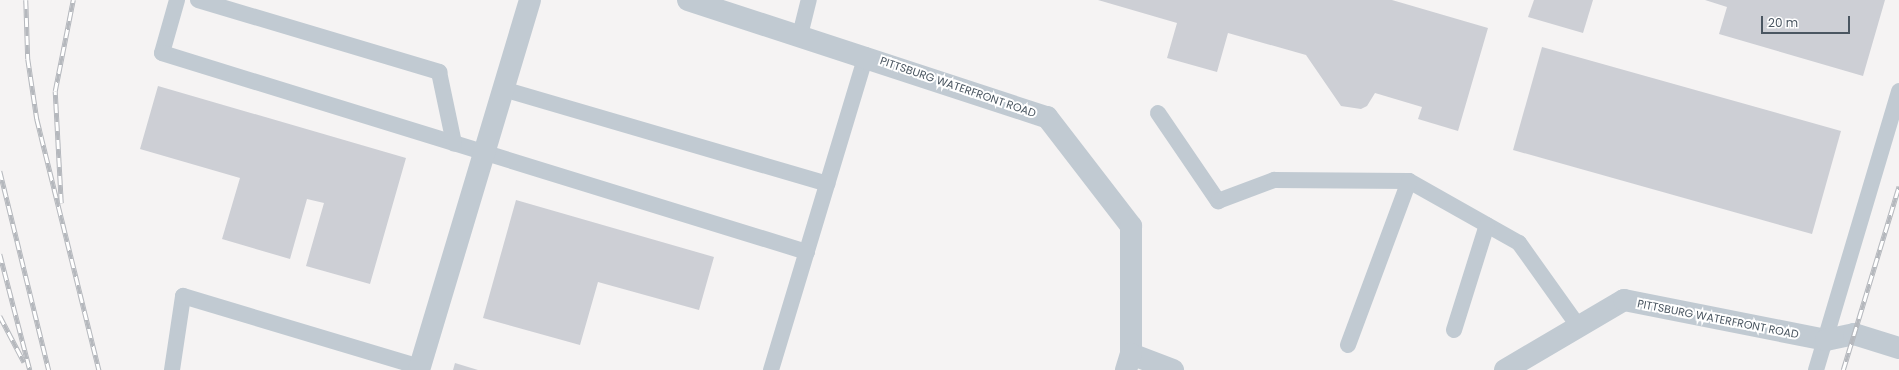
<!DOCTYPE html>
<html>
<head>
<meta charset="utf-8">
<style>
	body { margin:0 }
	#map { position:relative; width:1899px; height:370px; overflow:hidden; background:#f5f3f3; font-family:Poppins,sans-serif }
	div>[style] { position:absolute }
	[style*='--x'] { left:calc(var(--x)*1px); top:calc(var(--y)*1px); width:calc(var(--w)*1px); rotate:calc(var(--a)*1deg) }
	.building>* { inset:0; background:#cdcfd5 }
	.service>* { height:16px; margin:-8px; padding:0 8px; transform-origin:8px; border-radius:8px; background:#c1cad2 }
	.minor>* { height:22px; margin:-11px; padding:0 11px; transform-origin:11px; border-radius:11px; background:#c1cad2 }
	.tertiary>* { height:22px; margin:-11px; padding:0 11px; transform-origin:11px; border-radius:11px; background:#c1cad2 }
	.rail>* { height:4.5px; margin-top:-2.25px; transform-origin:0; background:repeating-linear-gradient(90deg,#fff 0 9px,#b5b8bd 0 18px); box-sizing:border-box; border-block:1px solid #b5b8bd }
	span { translate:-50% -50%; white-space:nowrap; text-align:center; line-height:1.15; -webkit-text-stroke:4px #fff; paint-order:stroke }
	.street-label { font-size:11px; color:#4a5661 }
	.scale { position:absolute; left:1761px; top:16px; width:89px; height:18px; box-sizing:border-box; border:2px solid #4a5661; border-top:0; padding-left:5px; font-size:12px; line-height:14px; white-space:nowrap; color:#4a5661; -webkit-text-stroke:3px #fff; paint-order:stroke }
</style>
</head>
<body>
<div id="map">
	<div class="building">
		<i style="clip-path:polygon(1098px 0,1392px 0,1488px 28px,1458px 131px,1418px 119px,1422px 107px,1375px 93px,1367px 106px,1361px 109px,1341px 106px,1306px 55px,1228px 33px,1217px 72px,1167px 58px,1177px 23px)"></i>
		<i style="clip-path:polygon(1534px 0,1593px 0,1583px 33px,1528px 17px)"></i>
		<i style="clip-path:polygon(1705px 0,1885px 0,1863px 76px,1719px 34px,1727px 7px)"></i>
		<i style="clip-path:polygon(1542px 47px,1841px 131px,1812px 234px,1513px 150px)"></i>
		<i style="clip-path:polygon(158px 86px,406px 158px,370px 284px,306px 266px,324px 203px,307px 199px,290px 259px,222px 239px,240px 178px,140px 149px)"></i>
		<i style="clip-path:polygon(516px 200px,714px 257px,699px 310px,598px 282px,580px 345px,483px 318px)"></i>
		<i style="clip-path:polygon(455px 363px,478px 370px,453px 370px)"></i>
	</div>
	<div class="service">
		<i style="--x:177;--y:0;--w:55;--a:105.8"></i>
		<i style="--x:162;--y:53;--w:675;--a:17.15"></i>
		<i style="--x:198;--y:0;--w:252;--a:16.6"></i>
		<i style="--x:439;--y:72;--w:73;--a:78.1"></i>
		<i style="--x:800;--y:35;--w:36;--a:-76"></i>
		<i style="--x:503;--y:89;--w:338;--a:16.3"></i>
		<i style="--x:1158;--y:113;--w:107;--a:55.7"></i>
		<i style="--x:1218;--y:201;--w:60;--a:-20.6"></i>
		<i style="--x:1274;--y:180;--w:135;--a:0.4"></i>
		<i style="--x:1409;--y:181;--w:126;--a:29.4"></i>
		<i style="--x:1519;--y:243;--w:103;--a:54.5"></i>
		<i style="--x:1454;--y:330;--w:110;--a:-72.6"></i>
		<i style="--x:1348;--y:345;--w:175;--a:-69.6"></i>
		<i style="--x:172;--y:370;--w:75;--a:-81.5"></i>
		<i style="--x:183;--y:296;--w:247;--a:16.7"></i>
		<i style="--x:771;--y:370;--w:329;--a:-73.2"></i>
		<i style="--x:1816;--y:370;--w:291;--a:-73.4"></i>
	</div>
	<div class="minor">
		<i style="--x:688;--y:0;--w:378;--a:18.1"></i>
		<i style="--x:1047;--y:117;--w:138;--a:52.4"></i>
		<i style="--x:1131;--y:226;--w:128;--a:90"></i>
		<i style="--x:1131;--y:354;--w:45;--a:20.9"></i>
		<i style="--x:419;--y:370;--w:386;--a:-73.3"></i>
		<i style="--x:1505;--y:370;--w:138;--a:-30.5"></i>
		<i style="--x:1624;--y:300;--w:206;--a:11.2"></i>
		<i style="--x:1826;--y:340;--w:29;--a:-12"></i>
		<i style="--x:1854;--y:334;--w:47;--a:17.3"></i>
	</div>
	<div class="tertiary">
		<i style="--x:1126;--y:370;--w:17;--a:-73"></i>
	</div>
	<div class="rail">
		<i style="--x:26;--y:0;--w:59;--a:88.1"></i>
		<i style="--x:28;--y:59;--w:61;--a:81.5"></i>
		<i style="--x:37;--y:119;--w:259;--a:76.1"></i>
		<i style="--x:0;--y:171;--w:205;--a:76.2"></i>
		<i style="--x:61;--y:203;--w:112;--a:-93.1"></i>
		<i style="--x:55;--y:91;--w:93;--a:-78.8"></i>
		<i style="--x:0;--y:254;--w:120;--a:75.5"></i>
		<i style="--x:0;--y:316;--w:52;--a:62.4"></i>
		<i style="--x:1843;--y:370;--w:192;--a:-73.1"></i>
	</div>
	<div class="street-label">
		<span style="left:958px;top:87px;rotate:19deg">PITTSBURG WATERFRONT ROAD</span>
		<span style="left:1718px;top:319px;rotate:11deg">PITTSBURG WATERFRONT ROAD</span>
	</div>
	<div class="scale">20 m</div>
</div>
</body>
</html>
